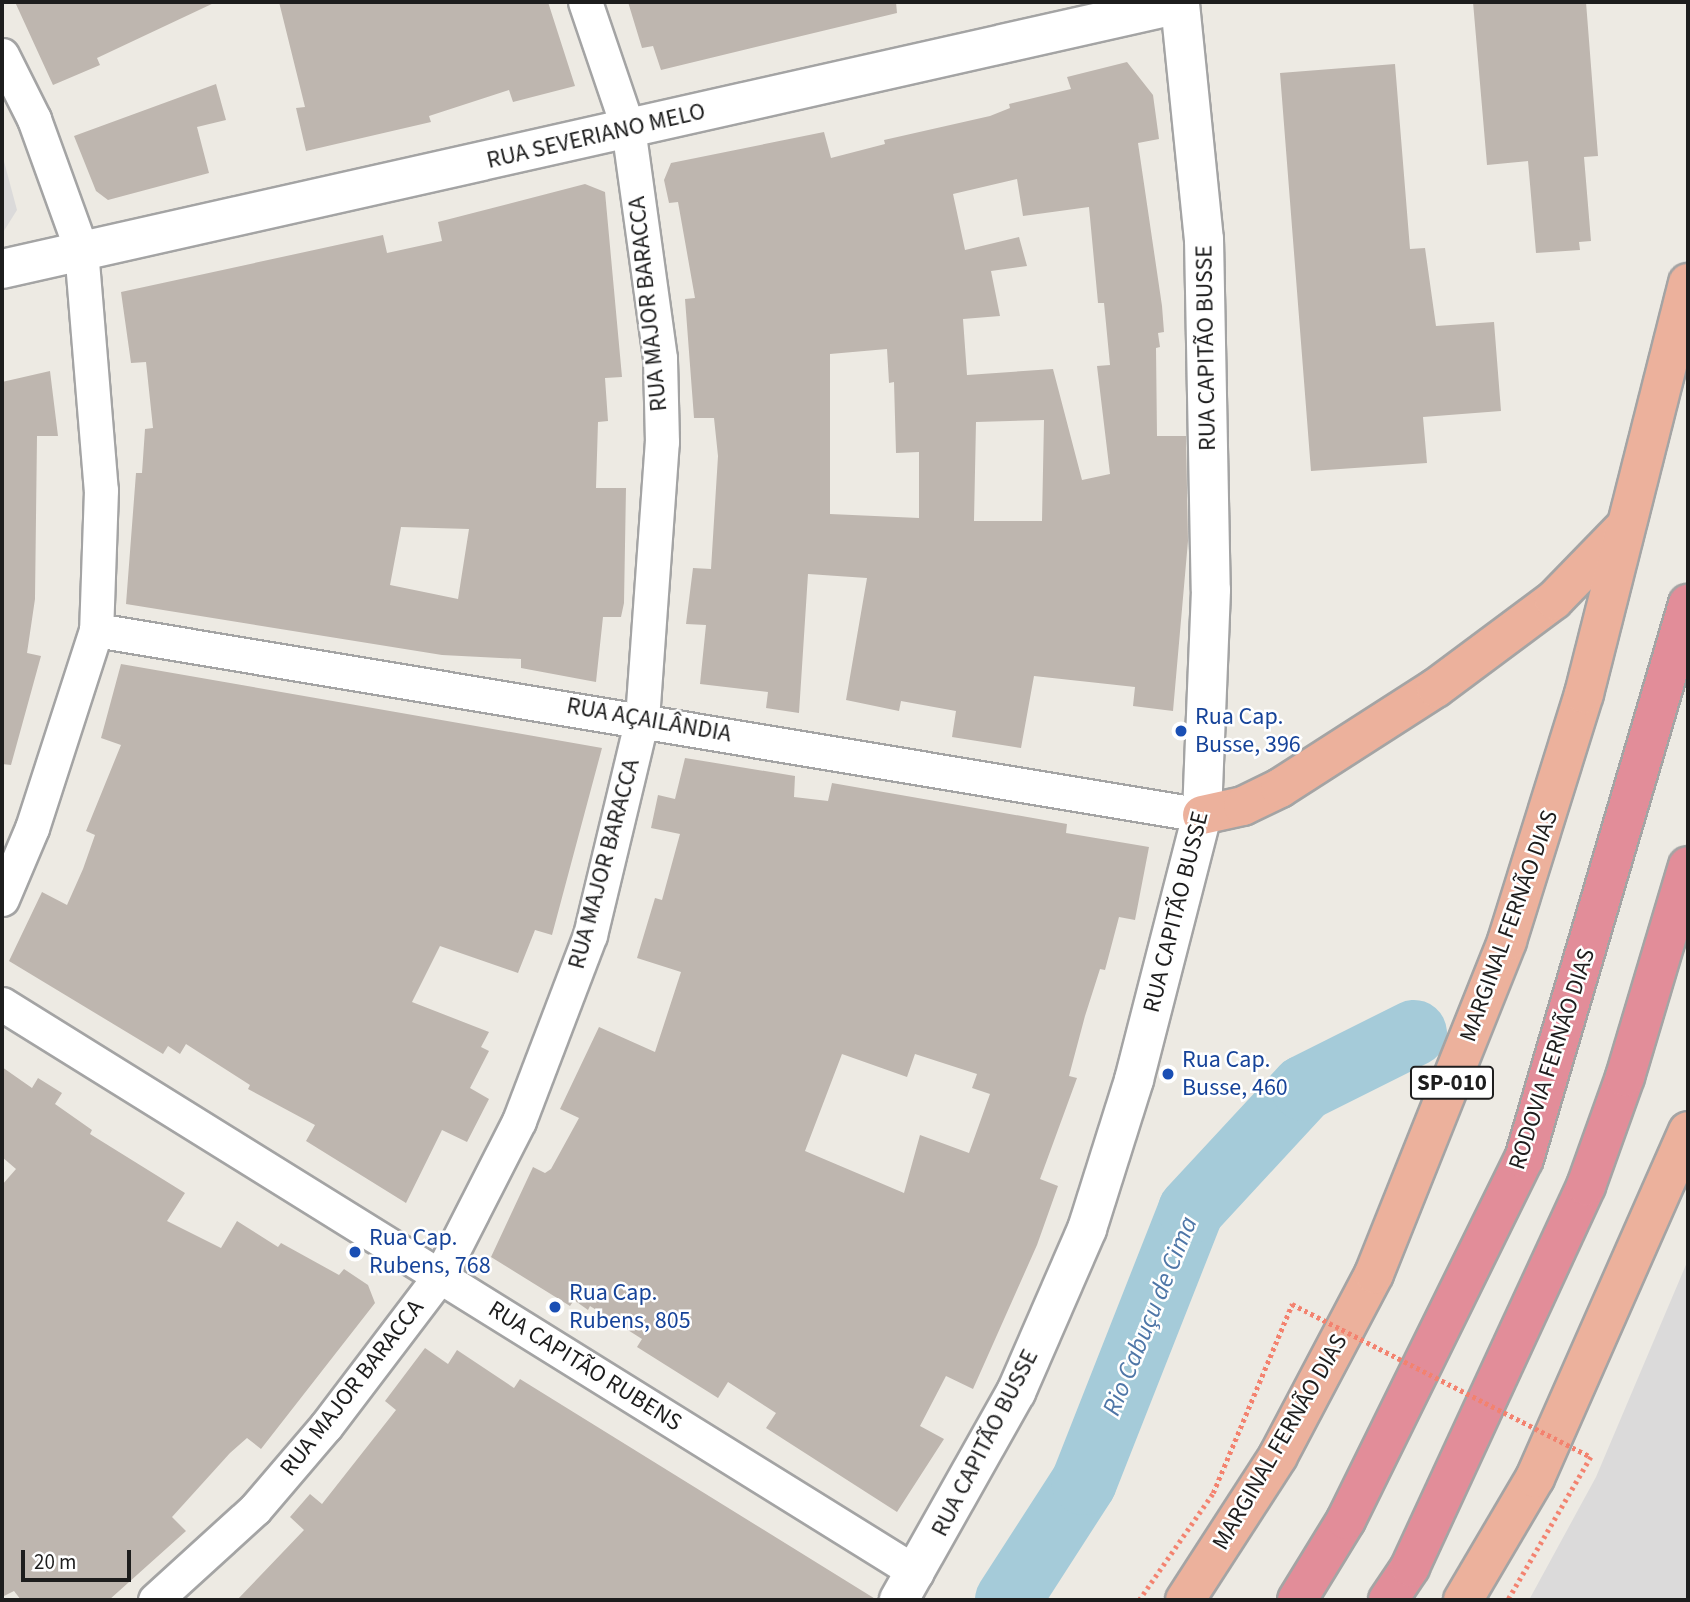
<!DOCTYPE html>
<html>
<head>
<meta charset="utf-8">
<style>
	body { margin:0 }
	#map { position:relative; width:1690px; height:1602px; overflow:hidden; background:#edeae3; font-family:"Source Sans 3",sans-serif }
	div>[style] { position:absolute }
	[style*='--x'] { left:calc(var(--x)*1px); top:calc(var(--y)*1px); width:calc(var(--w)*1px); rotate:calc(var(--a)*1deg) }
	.residential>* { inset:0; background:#dbdada }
	.river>* { height:66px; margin:-33px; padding:0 33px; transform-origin:33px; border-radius:33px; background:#a5cbd9 }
	.building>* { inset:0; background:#beb6af }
	.roads { filter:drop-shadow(2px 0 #a4a4a4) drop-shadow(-2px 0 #a4a4a4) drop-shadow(0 2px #a4a4a4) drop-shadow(0 -2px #a4a4a4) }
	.minor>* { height:33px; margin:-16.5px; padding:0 16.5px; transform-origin:16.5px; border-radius:16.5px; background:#fff }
	.tertiary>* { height:38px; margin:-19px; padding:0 19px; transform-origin:19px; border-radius:19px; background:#fff }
	.trunk>* { height:38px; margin:-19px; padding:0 19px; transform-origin:19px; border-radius:19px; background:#ecb19c }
	.motorway>* { height:38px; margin:-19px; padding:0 19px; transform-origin:19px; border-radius:19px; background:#e28d99 }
	.path-bridge>* { height:4.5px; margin-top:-2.25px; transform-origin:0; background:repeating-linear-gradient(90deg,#f3826f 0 3.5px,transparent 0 7px) }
	.dots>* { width:19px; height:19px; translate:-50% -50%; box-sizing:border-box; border:4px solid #fff; border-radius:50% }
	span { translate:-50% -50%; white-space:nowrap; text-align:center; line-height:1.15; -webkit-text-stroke:5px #fff; paint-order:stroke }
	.shield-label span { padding:2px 5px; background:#fff; border:2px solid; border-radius:5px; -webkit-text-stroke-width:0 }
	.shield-label { font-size:23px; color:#1d1d1d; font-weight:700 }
	.street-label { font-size:24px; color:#1d1d1d }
	.transit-label { font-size:24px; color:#164399 }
	.left { translate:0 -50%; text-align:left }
	.water-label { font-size:26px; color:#4e76a7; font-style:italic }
	.frame { position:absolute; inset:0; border:4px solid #1d1d1d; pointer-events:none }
	.scale { position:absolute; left:21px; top:1550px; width:110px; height:32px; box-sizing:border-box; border:4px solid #1d1d1d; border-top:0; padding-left:9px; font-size:21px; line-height:24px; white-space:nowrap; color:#1d1d1d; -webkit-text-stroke:5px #fff; paint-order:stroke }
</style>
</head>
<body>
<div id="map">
	<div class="residential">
		<i style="clip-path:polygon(2px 154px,17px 210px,2px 234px)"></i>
		<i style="clip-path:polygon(1688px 1260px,1688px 1600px,1529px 1600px,1596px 1477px)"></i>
	</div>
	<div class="river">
		<i style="--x:1008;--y:1600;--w:140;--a:-57.2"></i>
		<i style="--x:1084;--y:1482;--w:292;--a:-68.5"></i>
		<i style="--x:1191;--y:1210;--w:166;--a:-47.2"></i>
		<i style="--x:1304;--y:1088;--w:123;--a:-26.6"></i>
	</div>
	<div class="building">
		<i style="clip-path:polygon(15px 2px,216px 2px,97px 58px,100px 65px,53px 85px)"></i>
		<i style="clip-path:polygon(279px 2px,548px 2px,575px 86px,513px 102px,509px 90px,429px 116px,431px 122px,306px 151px,296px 108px,305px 107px)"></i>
		<i style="clip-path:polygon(628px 2px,896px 2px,897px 13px,661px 70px,653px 46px,642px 48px)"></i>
		<i style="clip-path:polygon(1473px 2px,1586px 2px,1598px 156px,1584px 157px,1591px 241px,1579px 242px,1580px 250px,1536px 253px,1528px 161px,1487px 165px)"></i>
		<i style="clip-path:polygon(evenodd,1127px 62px,1153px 95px,1159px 139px,1138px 143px,1162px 306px,1164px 332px,1158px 333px,1160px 347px,1156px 348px,1157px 436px,1186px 436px,1188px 541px,1173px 711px,1133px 706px,1135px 687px,1034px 676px,1021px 748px,952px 737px,956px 711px,901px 701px,899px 711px,846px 700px,867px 578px,808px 574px,799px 713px,766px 708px,768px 692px,700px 684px,706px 625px,686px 624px,693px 568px,711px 569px,718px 456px,714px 418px,694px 418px,685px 299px,695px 298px,678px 202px,669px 203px,664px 180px,671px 163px,824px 132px,831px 158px,885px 144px,884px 140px,990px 116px,1010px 108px,1009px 104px,1071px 89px,1067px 77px,1127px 62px,1017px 179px,1023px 216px,1089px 207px,1098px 303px,1104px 303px,1110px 365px,1097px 366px,1110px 474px,1082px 480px,1053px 369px,967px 375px,963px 319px,1000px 316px,991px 271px,1027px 266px,1019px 237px,965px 250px,953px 194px,1017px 179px,1127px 62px,887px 349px,889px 383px,894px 382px,896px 453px,919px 452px,919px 518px,830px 514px,830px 354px,887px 349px,1127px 62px,1044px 420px,1042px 521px,974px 521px,976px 422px,1044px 420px)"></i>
		<i style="clip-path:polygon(1395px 64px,1410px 249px,1425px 248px,1436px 326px,1494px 322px,1501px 411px,1423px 417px,1427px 463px,1311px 471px,1280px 73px)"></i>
		<i style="clip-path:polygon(216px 84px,226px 120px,197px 127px,209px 173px,108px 200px,96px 191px,74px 136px)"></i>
		<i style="clip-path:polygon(evenodd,585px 184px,605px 192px,622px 377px,605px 378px,608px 421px,598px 422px,596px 488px,626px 488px,624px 603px,621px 617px,603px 617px,596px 682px,521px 668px,521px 659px,442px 655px,126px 604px,136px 473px,142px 473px,145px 429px,153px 428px,146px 362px,131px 363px,121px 292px,383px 235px,387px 253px,442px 241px,438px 222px,585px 184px,401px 527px,469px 529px,458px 599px,390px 585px,401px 527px)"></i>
		<i style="clip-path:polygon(50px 371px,58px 436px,37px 436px,35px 599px,27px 653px,41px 656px,11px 765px,2px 764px,2px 382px)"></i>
		<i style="clip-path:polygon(121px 664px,602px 748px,552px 935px,535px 930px,518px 973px,440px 946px,412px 1002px,489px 1032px,481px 1047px,489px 1051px,470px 1088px,489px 1099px,467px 1142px,442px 1130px,406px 1203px,306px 1141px,315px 1125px,248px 1089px,250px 1085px,186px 1044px,180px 1054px,168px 1046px,163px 1054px,9px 961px,42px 892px,67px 905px,83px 869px,95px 835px,86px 831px,121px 745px,101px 738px)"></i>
		<i style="clip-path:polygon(evenodd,685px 758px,795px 776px,794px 797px,828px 801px,832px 783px,1067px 824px,1066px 833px,1149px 847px,1135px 920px,1119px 917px,1105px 970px,1100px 969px,1085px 1016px,1069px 1076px,1077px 1078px,1040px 1179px,1058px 1186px,1037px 1245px,973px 1389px,946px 1376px,920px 1426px,944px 1439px,897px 1512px,766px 1428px,776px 1413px,728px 1382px,718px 1398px,637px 1347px,642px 1339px,590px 1306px,588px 1310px,574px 1300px,570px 1306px,491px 1257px,533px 1167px,545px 1173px,551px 1169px,579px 1118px,560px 1109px,599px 1027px,655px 1052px,681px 972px,637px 958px,655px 898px,662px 900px,680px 834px,651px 828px,658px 795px,675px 799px,685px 758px,842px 1054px,907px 1077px,915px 1054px,977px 1074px,972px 1088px,990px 1094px,969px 1153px,920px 1135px,904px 1193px,805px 1151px,842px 1054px)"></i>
		<i style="clip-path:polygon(2px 1067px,32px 1088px,38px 1078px,62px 1093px,55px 1104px,92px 1130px,90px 1134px,185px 1193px,167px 1221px,221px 1248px,237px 1221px,278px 1247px,281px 1243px,339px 1275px,344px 1269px,368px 1285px,375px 1303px,261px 1449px,247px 1438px,230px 1453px,172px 1517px,186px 1531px,109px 1600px,21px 1600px,14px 1591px,2px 1597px,2px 1185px,16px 1169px,2px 1157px)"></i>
		<i style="clip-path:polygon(425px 1348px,448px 1364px,457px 1350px,514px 1388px,520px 1379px,877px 1600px,237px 1600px,304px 1530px,290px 1517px,310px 1494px,322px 1504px,396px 1410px,385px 1401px)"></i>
	</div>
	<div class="roads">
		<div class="minor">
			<i style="--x:2;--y:55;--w:72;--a:63.4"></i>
			<i style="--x:34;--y:119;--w:138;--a:70.1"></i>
			<i style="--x:81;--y:249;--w:242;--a:85.3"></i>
			<i style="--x:101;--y:490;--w:140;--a:92"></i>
			<i style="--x:96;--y:630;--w:208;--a:107.9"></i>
			<i style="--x:32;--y:828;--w:77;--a:112.9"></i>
			<i style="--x:96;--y:630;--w:1121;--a:9.5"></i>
			<i style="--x:2;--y:1004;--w:1077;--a:31.88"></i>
			<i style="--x:155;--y:1600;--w:135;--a:-42.3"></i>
			<i style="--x:255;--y:1509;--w:109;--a:-49.5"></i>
			<i style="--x:326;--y:1426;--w:188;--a:-52.8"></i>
			<i style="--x:440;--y:1276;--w:174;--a:-63"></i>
			<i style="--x:519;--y:1121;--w:199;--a:-69.1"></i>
			<i style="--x:590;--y:935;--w:222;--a:-76.5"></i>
			<i style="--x:642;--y:719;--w:278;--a:-85.9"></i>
			<i style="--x:662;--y:442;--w:84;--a:-91.4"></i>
			<i style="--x:660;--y:358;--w:232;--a:-97.9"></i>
			<i style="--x:628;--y:128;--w:133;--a:-108.8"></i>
		</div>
		<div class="tertiary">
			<i style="--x:2;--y:269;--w:1207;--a:-12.68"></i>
			<i style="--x:1180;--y:4;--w:236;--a:84.2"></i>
			<i style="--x:1204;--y:239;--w:351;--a:88.9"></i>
			<i style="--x:1211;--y:590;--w:225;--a:92.3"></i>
			<i style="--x:1202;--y:815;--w:274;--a:104.4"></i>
			<i style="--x:1134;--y:1080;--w:156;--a:107.5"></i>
			<i style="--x:1087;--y:1229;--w:178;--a:113.5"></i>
			<i style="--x:1016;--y:1392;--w:239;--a:119.4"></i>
		</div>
		<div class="trunk">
			<i style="--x:1202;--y:815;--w:42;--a:-12.4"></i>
			<i style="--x:1243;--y:806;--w:41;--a:-25.9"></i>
			<i style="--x:1280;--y:788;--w:185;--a:-32.7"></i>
			<i style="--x:1436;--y:688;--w:147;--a:-36.7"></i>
			<i style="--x:1554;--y:600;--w:100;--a:-45.8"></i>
			<i style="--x:1185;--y:1600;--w:171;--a:-57.1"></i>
			<i style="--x:1278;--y:1456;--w:206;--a:-62.2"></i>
			<i style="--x:1374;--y:1274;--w:359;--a:-68.2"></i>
			<i style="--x:1507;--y:941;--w:259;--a:-72.7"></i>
			<i style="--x:1584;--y:694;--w:424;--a:-75.8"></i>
			<i style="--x:1463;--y:1600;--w:142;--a:-59.5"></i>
			<i style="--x:1535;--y:1478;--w:379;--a:-66.2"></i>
		</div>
		<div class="motorway">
			<i style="--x:1297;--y:1600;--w:94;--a:-58.5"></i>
			<i style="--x:1346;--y:1520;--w:402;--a:-63.8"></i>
			<i style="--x:1524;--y:1159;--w:579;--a:-73.54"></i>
			<i style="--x:1388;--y:1600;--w:40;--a:-56"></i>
			<i style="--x:1410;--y:1567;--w:420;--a:-65.2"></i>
			<i style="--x:1586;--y:1186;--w:116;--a:-70.3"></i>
			<i style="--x:1625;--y:1077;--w:220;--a:-73.4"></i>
		</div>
	</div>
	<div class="path-bridge">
		<i style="--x:1139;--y:1600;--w:130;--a:-55.3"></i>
		<i style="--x:1213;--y:1493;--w:205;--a:-67.3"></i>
		<i style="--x:1292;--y:1304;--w:336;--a:27.1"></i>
		<i style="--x:1591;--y:1457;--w:165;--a:120.1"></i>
	</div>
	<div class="dots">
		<i style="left:1181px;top:731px;background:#1a4fb4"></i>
		<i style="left:1168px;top:1074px;background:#1a4fb4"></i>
		<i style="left:355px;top:1252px;background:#1a4fb4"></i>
		<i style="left:555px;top:1307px;background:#1a4fb4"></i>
	</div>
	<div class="shield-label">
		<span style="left:1452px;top:1083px">SP-010</span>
	</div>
	<div class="street-label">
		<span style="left:596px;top:136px;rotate:-13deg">RUA SEVERIANO MELO</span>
		<span style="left:648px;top:304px;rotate:-96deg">RUA MAJOR BARACCA</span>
		<span style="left:1206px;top:348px;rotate:-91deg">RUA CAPITÃO BUSSE</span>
		<span style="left:649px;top:720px;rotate:10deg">RUA AÇAILÂNDIA</span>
		<span style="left:604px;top:864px;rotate:-75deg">RUA MAJOR BARACCA</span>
		<span style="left:1176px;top:912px;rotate:-76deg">RUA CAPITÃO BUSSE</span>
		<span style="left:1509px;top:926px;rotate:-70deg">MARGINAL FERNÃO DIAS</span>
		<span style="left:1552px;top:1059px;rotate:-72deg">RODOVIA FERNÃO DIAS</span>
		<span style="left:585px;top:1366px;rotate:32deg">RUA CAPITÃO RUBENS</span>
		<span style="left:352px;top:1388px;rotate:-52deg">RUA MAJOR BARACCA</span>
		<span style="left:1280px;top:1442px;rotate:-60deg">MARGINAL FERNÃO DIAS</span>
		<span style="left:985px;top:1443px;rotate:-63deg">RUA CAPITÃO BUSSE</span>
	</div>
	<div class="transit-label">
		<span class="left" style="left:1195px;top:731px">Rua Cap.<br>Busse, 396</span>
		<span class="left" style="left:1182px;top:1074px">Rua Cap.<br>Busse, 460</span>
		<span class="left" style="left:369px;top:1252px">Rua Cap.<br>Rubens, 768</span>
		<span class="left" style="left:569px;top:1307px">Rua Cap.<br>Rubens, 805</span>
	</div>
	<div class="water-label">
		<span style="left:1150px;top:1316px;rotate:-68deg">Rio Cabuçu de Cima</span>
	</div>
	<div class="frame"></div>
	<div class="scale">20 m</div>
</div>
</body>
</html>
